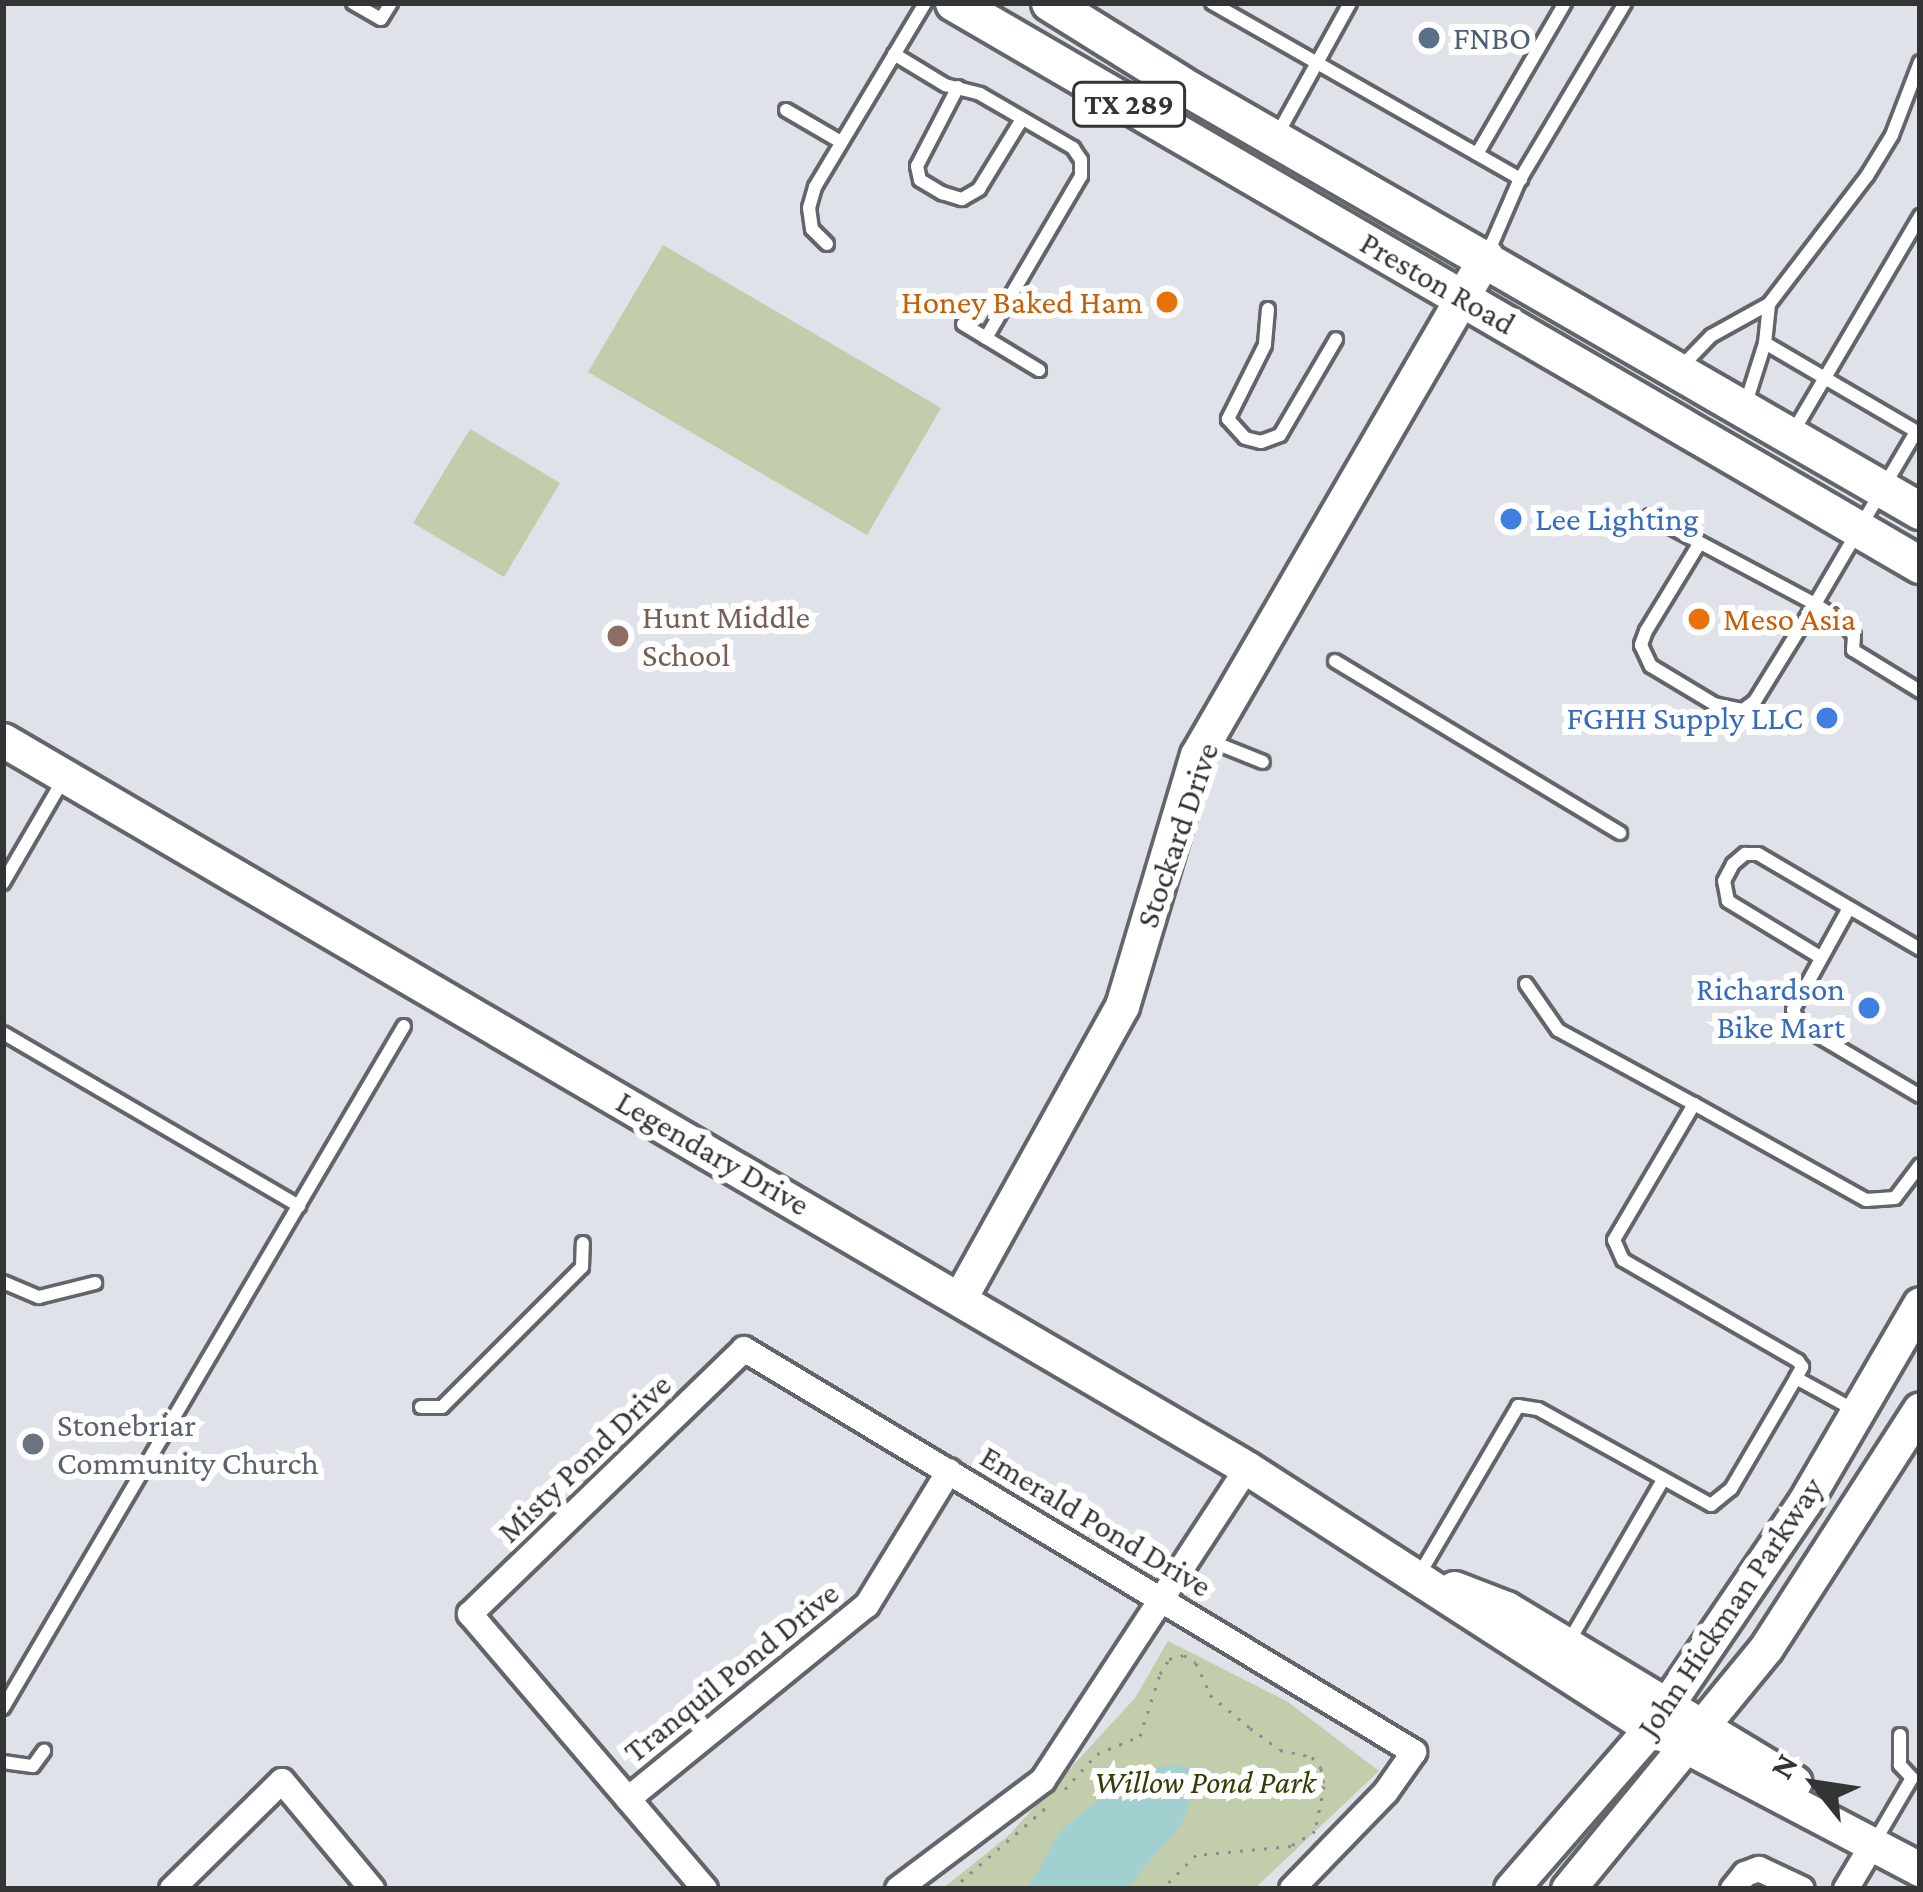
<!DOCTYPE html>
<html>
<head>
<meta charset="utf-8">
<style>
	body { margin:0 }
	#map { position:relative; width:1923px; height:1892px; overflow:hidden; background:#dfe2e8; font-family:"Crimson Pro",serif }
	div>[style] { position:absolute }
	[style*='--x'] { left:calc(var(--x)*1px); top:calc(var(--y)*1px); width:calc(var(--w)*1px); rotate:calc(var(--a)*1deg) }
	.green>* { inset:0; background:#c2cdab }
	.water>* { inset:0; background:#a2d0d0 }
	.path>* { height:3px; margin-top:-1.5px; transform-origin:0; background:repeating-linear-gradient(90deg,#8b8d91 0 3px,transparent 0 12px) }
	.roads { filter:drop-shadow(3px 0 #62656a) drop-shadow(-3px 0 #62656a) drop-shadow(0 3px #62656a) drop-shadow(0 -3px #62656a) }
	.lane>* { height:12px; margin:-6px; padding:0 6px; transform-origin:6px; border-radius:6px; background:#fff }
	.street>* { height:24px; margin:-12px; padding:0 12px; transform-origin:12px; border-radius:12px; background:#fff }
	.secondary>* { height:33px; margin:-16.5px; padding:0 16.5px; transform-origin:16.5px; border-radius:16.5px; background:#fff }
	.primary>* { height:36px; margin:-18px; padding:0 18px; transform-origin:18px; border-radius:18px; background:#fff }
	.dots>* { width:33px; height:33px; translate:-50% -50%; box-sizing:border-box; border:6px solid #fff; border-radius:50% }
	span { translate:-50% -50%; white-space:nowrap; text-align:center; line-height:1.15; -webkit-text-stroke:12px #fff; paint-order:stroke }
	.shield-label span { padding:3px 9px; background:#fff; border:3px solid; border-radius:9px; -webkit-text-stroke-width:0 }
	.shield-label { font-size:30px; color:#323436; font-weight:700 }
	.service-label { font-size:33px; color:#4e5e75 }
	.left { translate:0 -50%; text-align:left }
	.street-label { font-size:33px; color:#323436 }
	.food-label { font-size:33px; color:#c56008 }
	.right { translate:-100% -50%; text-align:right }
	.shop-label { font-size:33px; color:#366cbe }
	.education-label { font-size:33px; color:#785e54 }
	.worship-label { font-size:33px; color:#5b616d }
	.park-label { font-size:33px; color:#313e06; font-style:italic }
	.frame { position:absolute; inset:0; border:6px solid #323436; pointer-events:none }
	.north { position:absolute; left:1755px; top:1724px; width:120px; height:120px; -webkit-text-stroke:9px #fff; paint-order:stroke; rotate:300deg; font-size:33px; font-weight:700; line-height:48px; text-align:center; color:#323436 }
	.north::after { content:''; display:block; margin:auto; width:42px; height:54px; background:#323436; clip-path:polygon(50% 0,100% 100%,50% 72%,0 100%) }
</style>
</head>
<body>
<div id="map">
	<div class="green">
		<i style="clip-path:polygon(663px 245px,941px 408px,867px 535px,588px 372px)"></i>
		<i style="clip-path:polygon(470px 429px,560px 483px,504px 577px,413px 523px)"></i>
		<i style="clip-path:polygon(1168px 1641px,1288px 1702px,1379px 1771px,1254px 1889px,942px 1889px,1008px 1836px,1135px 1698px)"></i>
	</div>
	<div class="water">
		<i style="clip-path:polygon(1171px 1765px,1190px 1768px,1191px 1800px,1181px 1825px,1126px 1889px,1027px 1889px,1061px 1830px,1115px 1787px,1119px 1776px)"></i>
	</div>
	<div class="path">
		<i style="--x:1065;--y:1789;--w:47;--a:-47.6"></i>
		<i style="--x:1097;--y:1754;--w:47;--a:-22.7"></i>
		<i style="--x:1140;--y:1736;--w:65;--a:-72.1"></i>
		<i style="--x:1160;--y:1674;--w:17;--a:-59"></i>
		<i style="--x:1169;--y:1659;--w:16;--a:-15"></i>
		<i style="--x:1184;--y:1655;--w:14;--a:34"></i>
		<i style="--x:1196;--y:1663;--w:35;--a:66"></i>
		<i style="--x:1210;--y:1695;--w:52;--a:39.5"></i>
		<i style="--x:1250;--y:1728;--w:37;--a:36"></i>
		<i style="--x:1280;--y:1750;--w:33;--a:12"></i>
		<i style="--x:1312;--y:1757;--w:14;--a:51"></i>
		<i style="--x:1321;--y:1768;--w:18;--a:81"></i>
		<i style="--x:1324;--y:1786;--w:46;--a:101.3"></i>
		<i style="--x:1315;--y:1831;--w:28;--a:148"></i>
		<i style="--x:1291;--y:1846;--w:95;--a:174.6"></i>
		<i style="--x:1196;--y:1855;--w:48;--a:135"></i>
		<i style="--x:952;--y:1889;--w:130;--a:-40.9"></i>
	</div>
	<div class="roads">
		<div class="lane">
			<i style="--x:353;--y:3;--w:32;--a:30"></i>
			<i style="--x:381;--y:19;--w:19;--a:-58"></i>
			<i style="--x:1212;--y:3;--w:356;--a:29.7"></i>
			<i style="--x:894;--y:54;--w:60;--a:31.3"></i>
			<i style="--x:945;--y:85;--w:36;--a:14"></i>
			<i style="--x:980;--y:94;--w:108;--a:30.1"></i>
			<i style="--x:1073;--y:148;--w:14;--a:56"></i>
			<i style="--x:1081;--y:160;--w:16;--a:90"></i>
			<i style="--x:1081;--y:176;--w:188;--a:120.4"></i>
			<i style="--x:958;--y:87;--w:89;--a:117.4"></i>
			<i style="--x:917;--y:166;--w:14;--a:78"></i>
			<i style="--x:920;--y:180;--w:26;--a:31"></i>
			<i style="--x:942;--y:193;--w:21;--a:17"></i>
			<i style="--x:962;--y:199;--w:20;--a:-30"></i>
			<i style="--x:979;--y:189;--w:82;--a:-58.4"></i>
			<i style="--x:786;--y:110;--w:64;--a:30.2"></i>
			<i style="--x:1276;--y:137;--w:153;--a:-61.1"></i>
			<i style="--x:1477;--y:154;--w:175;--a:-59.8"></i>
			<i style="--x:827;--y:244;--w:21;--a:-135"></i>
			<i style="--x:812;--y:229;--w:21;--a:-98"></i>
			<i style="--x:809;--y:208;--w:22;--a:-74"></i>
			<i style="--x:815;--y:187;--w:214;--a:-59.1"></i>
			<i style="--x:1487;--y:255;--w:81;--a:-66.6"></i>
			<i style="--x:1519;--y:181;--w:207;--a:-59.2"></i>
			<i style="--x:1268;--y:309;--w:36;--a:95"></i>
			<i style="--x:1265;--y:345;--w:83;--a:116.6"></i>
			<i style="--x:1228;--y:419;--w:25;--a:48"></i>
			<i style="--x:1245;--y:438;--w:16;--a:14"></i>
			<i style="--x:1261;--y:442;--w:20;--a:-20"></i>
			<i style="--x:1280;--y:435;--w:111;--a:-59.7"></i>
			<i style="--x:963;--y:324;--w:89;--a:31.2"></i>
			<i style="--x:1765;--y:343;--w:178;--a:30.3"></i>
			<i style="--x:1681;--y:367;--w:43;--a:-45.9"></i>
			<i style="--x:1711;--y:336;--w:66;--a:-28.9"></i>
			<i style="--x:1769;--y:304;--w:161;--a:-52.6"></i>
			<i style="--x:1867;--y:176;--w:48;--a:-58.6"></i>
			<i style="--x:1892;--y:135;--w:78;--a:-69"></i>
			<i style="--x:1746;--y:403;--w:63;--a:-72.4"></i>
			<i style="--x:1765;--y:343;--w:39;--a:-84"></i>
			<i style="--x:1793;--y:432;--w:251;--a:-59.5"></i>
			<i style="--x:1650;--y:516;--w:187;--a:28.1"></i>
			<i style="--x:1815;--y:604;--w:199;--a:-59.6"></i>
			<i style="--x:1699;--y:544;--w:102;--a:121.3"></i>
			<i style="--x:1646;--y:631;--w:15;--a:110"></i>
			<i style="--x:1641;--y:645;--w:23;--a:65"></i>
			<i style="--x:1651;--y:666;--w:74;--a:31.1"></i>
			<i style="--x:1714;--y:704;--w:30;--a:12"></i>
			<i style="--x:1743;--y:710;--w:15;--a:-37"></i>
			<i style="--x:1755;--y:701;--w:114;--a:-58.3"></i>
			<i style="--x:1815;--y:604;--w:35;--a:33"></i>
			<i style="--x:1844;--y:623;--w:16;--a:52"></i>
			<i style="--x:1854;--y:636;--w:14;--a:94"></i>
			<i style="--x:1853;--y:650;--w:79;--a:31.5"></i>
			<i style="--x:1335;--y:661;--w:333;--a:31.1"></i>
			<i style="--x:1208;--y:740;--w:59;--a:21.8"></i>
			<i style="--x:3;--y:883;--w:119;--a:-59.8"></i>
			<i style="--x:1849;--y:908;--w:116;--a:118.8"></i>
			<i style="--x:1793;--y:1010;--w:17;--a:65"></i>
			<i style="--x:1800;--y:1025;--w:139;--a:30.6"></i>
			<i style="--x:1820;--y:957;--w:108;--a:-148.7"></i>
			<i style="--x:1728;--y:901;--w:20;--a:-101"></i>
			<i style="--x:1724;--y:881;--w:19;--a:-62"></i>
			<i style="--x:1733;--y:864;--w:16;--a:-40"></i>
			<i style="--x:1745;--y:854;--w:13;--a:0"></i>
			<i style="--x:1758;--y:854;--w:188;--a:30.4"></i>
			<i style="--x:1526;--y:984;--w:56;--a:55.2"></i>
			<i style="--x:1558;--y:1030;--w:155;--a:28.6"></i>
			<i style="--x:3;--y:1033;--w:343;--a:30.3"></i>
			<i style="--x:3;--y:1282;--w:39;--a:23"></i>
			<i style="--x:39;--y:1297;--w:58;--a:-14"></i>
			<i style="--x:1796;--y:1378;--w:13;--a:-61"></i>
			<i style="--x:1802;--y:1367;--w:7;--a:-124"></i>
			<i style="--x:1798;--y:1361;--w:202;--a:-150"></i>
			<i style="--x:1623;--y:1260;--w:22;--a:-114"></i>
			<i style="--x:1614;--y:1240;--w:158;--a:-59.5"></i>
			<i style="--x:1694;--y:1104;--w:197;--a:29.2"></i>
			<i style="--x:1866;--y:1200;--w:29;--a:-4"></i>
			<i style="--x:1895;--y:1198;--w:41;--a:-52.9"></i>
			<i style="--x:421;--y:1407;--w:21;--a:0"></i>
			<i style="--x:442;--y:1407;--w:198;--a:-45"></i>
			<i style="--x:582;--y:1267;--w:24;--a:-88"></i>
			<i style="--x:1419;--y:1575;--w:196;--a:-59.6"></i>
			<i style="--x:1518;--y:1406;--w:20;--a:9"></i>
			<i style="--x:1538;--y:1409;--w:198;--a:29"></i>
			<i style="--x:1711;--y:1505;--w:26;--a:-39"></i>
			<i style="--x:1731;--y:1489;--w:129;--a:-59.6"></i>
			<i style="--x:1796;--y:1378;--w:68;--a:28.8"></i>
			<i style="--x:1568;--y:1643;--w:189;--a:-59.8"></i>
			<i style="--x:3;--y:1708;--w:791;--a:-59.55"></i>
			<i style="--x:3;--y:1762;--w:30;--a:8"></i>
			<i style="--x:33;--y:1766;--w:19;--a:-54"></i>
			<i style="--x:1875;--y:1841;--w:73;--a:-59.6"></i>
			<i style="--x:1912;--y:1778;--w:18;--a:-133"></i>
			<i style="--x:1900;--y:1765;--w:30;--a:-90"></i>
		</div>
		<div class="street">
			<i style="--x:628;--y:1799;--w:308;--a:-39.1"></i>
			<i style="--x:867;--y:1605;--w:157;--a:-58.5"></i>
			<i style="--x:172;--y:1889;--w:154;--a:-44.5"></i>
			<i style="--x:282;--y:1781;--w:141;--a:50.2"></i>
			<i style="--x:705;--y:1889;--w:362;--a:-130.5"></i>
			<i style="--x:470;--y:1614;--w:381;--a:-44"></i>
			<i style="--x:744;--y:1349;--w:782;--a:31.03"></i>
			<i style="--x:1414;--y:1752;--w:49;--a:125"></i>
			<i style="--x:1386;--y:1792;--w:135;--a:134.1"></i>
			<i style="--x:898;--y:1889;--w:181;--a:-36.9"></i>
			<i style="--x:1043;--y:1780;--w:373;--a:-56.8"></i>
			<i style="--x:1733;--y:1889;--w:19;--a:-51"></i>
			<i style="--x:1745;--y:1874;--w:15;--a:-20"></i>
			<i style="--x:1759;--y:1869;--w:47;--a:24.9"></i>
			<i style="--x:1846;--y:1889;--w:55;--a:-59.2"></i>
		</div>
		<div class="secondary">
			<i style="--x:3;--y:740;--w:1441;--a:30.34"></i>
			<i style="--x:1247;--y:1468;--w:480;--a:32.8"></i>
			<i style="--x:1651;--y:1728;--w:304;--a:27.7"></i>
			<i style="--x:960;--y:1298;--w:334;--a:-61"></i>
			<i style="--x:1122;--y:1006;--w:262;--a:-73.4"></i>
			<i style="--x:1197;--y:755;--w:577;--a:-59.92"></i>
			<i style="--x:1454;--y:1588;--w:56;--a:21"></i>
			<i style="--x:1506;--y:1608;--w:337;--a:31.1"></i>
			<i style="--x:1511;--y:1889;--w:213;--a:-49"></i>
			<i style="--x:1651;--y:1728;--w:272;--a:-55.8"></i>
			<i style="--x:1804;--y:1503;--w:230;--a:-59.8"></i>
			<i style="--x:1568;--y:1889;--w:312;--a:-50.6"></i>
			<i style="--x:1766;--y:1648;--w:284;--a:-57.2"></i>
		</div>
		<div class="primary">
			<i style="--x:954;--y:3;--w:1118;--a:30.19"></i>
			<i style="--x:1050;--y:3;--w:165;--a:31.9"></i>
			<i style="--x:1190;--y:90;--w:843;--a:29.97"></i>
		</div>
	</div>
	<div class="dots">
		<i style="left:1429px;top:38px;background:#5c6f8a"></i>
		<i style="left:1167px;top:302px;background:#e8710a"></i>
		<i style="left:1511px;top:519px;background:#3f7fe0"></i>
		<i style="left:1699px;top:619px;background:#e8710a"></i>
		<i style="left:618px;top:636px;background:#8d6e63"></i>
		<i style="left:1827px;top:718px;background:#3f7fe0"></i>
		<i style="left:1869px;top:1008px;background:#3f7fe0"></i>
		<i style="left:33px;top:1444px;background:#6b7280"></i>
	</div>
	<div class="shield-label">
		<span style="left:1129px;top:104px">TX 289</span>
	</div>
	<div class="service-label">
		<span class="left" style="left:1453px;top:38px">FNBO</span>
	</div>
	<div class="street-label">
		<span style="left:1438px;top:283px;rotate:30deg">Preston Road</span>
		<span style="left:1177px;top:835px;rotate:-71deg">Stockard Drive</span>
		<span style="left:713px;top:1153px;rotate:30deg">Legendary Drive</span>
		<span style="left:584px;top:1458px;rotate:-44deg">Misty Pond Drive</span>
		<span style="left:1096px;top:1521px;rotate:31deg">Emerald Pond Drive</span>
		<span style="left:1730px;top:1607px;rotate:-56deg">John Hickman Parkway</span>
		<span style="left:731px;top:1672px;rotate:-39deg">Tranquil Pond Drive</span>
	</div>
	<div class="food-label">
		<span class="right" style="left:1143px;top:302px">Honey Baked Ham</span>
		<span class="left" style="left:1723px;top:619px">Meso Asia</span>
	</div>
	<div class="shop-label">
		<span class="left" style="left:1535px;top:519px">Lee Lighting</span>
		<span class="right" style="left:1803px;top:718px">FGHH Supply LLC</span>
		<span class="right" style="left:1845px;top:1008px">Richardson<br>Bike Mart</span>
	</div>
	<div class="education-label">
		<span class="left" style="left:642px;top:636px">Hunt Middle<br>School</span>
	</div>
	<div class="worship-label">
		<span class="left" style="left:57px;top:1444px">Stonebriar<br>Community Church</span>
	</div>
	<div class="park-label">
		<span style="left:1205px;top:1782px">Willow Pond Park</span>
	</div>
	<div class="frame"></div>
	<div class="north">N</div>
</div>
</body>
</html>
